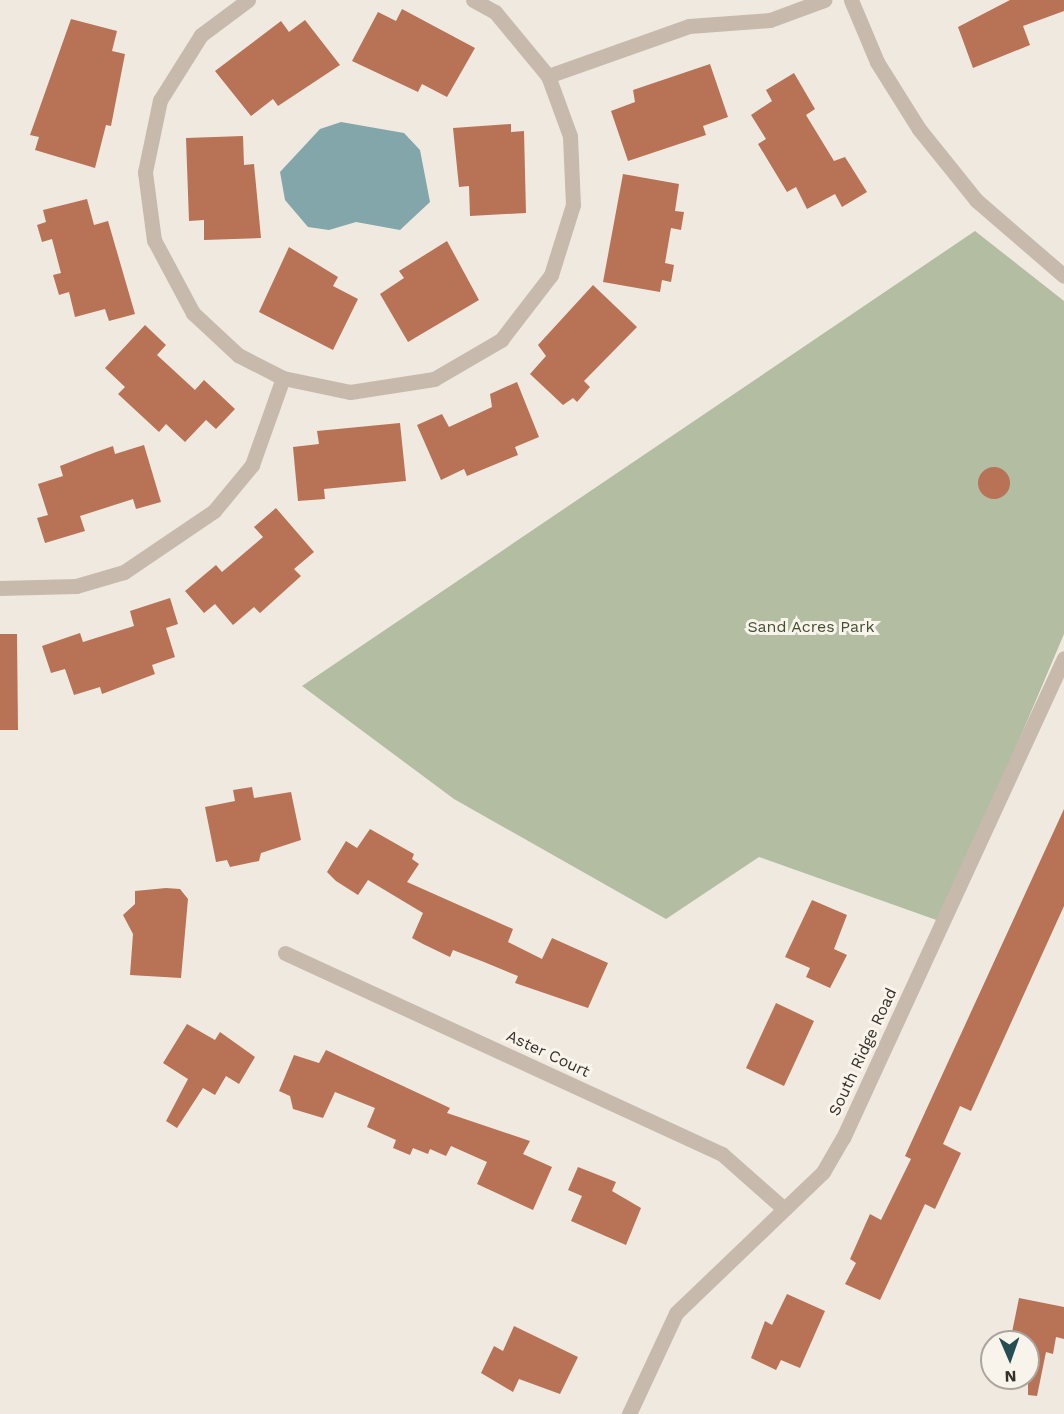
<!DOCTYPE html>
<html>
<head>
<meta charset="utf-8">
<style>
	body { margin:0 }
	#map { position:relative; width:1064px; height:1414px; overflow:hidden; background:#f0e9df; font-family:"Work Sans",sans-serif }
	div>[style] { position:absolute }
	[style*='--x'] { left:calc(var(--x)*1px); top:calc(var(--y)*1px); width:calc(var(--w)*1px); rotate:calc(var(--a)*1deg) }
	.green>* { inset:0; background:#b2bda1 }
	.water>* { inset:0; background:#82a6aa }
	.building>* { inset:0; background:#b87256 }
	.round { border-radius:50% }
	.minor>* { height:15px; margin:-7.5px; padding:0 7.5px; transform-origin:7.5px; border-radius:7.5px; background:#c7baac }
	span { translate:-50% -50%; white-space:nowrap; text-align:center; line-height:1.15; -webkit-text-stroke:6px #f8f3eb; paint-order:stroke }
	.park-label { font-size:16px; color:#445131 }
	.street-label { font-size:16px; color:#362f2a }
	.north { position:absolute; left:980px; top:1330px; width:60px; height:60px; box-sizing:border-box; background:#f8f3eb; border:2px solid #aaa59e; border-radius:50%; rotate:178deg; font-size:16px; font-weight:700; line-height:24px; text-align:center; color:#362f2a }
	.north::after { content:''; display:block; margin:auto; width:21px; height:27px; background:#254d53; clip-path:polygon(50% 0,100% 100%,50% 72%,0 100%) }
</style>
</head>
<body>
<div id="map">
	<div class="green">
		<i style="clip-path:polygon(975px 231px,1064px 301px,1064px 634px,942px 922px,759px 857px,666px 919px,454px 799px,302px 686px)"></i>
	</div>
	<div class="water">
		<i style="clip-path:polygon(341px 122px,404px 133px,420px 150px,430px 202px,400px 230px,356px 222px,329px 230px,308px 227px,285px 200px,280px 172px,320px 129px)"></i>
	</div>
	<div class="building">
		<i style="clip-path:polygon(1010px 0,1064px 0,1064px 11px,1023px 26px,1030px 45px,973px 68px,958px 27px)"></i>
		<i style="clip-path:polygon(402px 9px,475px 48px,447px 97px,422px 84px,418px 92px,352px 61px,378px 12px,396px 21px)"></i>
		<i style="clip-path:polygon(71px 19px,117px 31px,112px 51px,125px 54px,111px 126px,106px 125px,95px 168px,35px 150px,39px 137px,30px 135px)"></i>
		<i style="clip-path:polygon(305px 20px,340px 65px,278px 106px,273px 99px,251px 116px,215px 71px,281px 21px,289px 32px)"></i>
		<i style="clip-path:polygon(710px 64px,728px 117px,703px 126px,706px 135px,628px 161px,611px 111px,635px 102px,633px 90px)"></i>
		<i style="clip-path:polygon(794px 73px,815px 109px,806px 115px,834px 161px,845px 157px,867px 192px,842px 207px,835px 194px,807px 209px,796px 187px,787px 192px,758px 144px,766px 139px,751px 115px,772px 101px,766px 90px)"></i>
		<i style="clip-path:polygon(511px 124px,511px 132px,524px 131px,526px 213px,470px 216px,469px 186px,459px 187px,453px 128px)"></i>
		<i style="clip-path:polygon(243px 136px,244px 165px,254px 164px,261px 238px,204px 240px,204px 220px,189px 221px,186px 138px)"></i>
		<i style="clip-path:polygon(623px 174px,679px 184px,675px 211px,684px 212px,681px 230px,671px 228px,665px 263px,674px 265px,671px 282px,662px 280px,660px 292px,603px 282px)"></i>
		<i style="clip-path:polygon(87px 199px,94px 225px,108px 221px,135px 314px,109px 321px,105px 309px,75px 317px,69px 292px,59px 295px,53px 275px,61px 273px,52px 239px,42px 242px,37px 225px,46px 222px,43px 210px)"></i>
		<i style="clip-path:polygon(447px 241px,479px 300px,408px 342px,380px 294px,404px 278px,399px 271px)"></i>
		<i style="clip-path:polygon(289px 247px,338px 277px,333px 286px,358px 299px,333px 350px,259px 312px)"></i>
		<i style="clip-path:polygon(593px 285px,637px 327px,584px 381px,590px 387px,577px 402px,573px 398px,563px 405px,530px 374px,546px 356px,538px 345px)"></i>
		<i style="clip-path:polygon(145px 325px,166px 345px,157px 355px,195px 390px,204px 380px,235px 409px,216px 429px,206px 420px,185px 442px,166px 424px,159px 432px,118px 394px,125px 387px,105px 368px)"></i>
		<i style="clip-path:polygon(517px 382px,539px 437px,515px 447px,518px 455px,467px 476px,464px 469px,441px 480px,417px 425px,442px 414px,449px 427px,492px 407px,490px 394px)"></i>
		<i style="clip-path:polygon(400px 423px,406px 481px,324px 489px,325px 499px,298px 501px,293px 447px,319px 444px,317px 431px)"></i>
		<i style="clip-path:polygon(144px 445px,161px 502px,136px 509px,133px 499px,80px 516px,85px 531px,45px 543px,37px 518px,48px 515px,38px 484px,63px 476px,60px 466px,96px 452px,113px 446px,115px 454px)"></i>
		<i class="round" style="left:978px;top:467px;width:32px;height:32px"></i>
		<i style="clip-path:polygon(276px 508px,314px 552px,294px 569px,301px 576px,260px 613px,254px 607px,233px 625px,215px 604px,204px 613px,185px 591px,216px 565px,222px 572px,263px 537px,254px 527px)"></i>
		<i style="clip-path:polygon(170px 598px,178px 624px,166px 628px,175px 657px,152px 665px,155px 674px,102px 694px,100px 687px,74px 695px,65px 669px,51px 673px,42px 646px,80px 633px,83px 642px,134px 626px,130px 611px)"></i>
		<i style="clip-path:polygon(0 634px,17px 634px,18px 730px,0 730px)"></i>
		<i style="clip-path:polygon(252px 787px,254px 798px,291px 792px,301px 840px,261px 853px,259px 861px,230px 867px,227px 860px,216px 862px,205px 807px,235px 801px,233px 790px)"></i>
		<i style="clip-path:polygon(1064px 809px,1064px 906px,971px 1111px,960px 1106px,943px 1144px,961px 1153px,935px 1209px,925px 1204px,880px 1300px,845px 1284px,856px 1263px,850px 1259px,870px 1214px,881px 1220px,911px 1159px,905px 1156px)"></i>
		<i style="clip-path:polygon(370px 829px,414px 854px,412px 859px,419px 864px,407px 882px,513px 929px,508px 942px,542px 959px,552px 938px,608px 963px,588px 1008px,515px 983px,518px 976px,484px 962px,453px 950px,450px 957px,423px 944px,412px 938px,423px 913px,368px 880px,358px 895px,336px 881px,327px 872px,346px 841px,357px 848px)"></i>
		<i style="clip-path:polygon(166px 888px,180px 889px,188px 899px,181px 978px,130px 975px,133px 934px,123px 915px,135px 904px,135px 891px)"></i>
		<i style="clip-path:polygon(812px 900px,847px 915px,834px 949px,847px 955px,830px 988px,806px 977px,810px 968px,785px 957px)"></i>
		<i style="clip-path:polygon(776px 1003px,814px 1021px,784px 1086px,746px 1068px)"></i>
		<i style="clip-path:polygon(187px 1024px,215px 1040px,220px 1032px,255px 1057px,239px 1084px,226px 1076px,215px 1095px,203px 1088px,177px 1128px,166px 1121px,188px 1079px,163px 1063px)"></i>
		<i style="clip-path:polygon(326px 1050px,450px 1108px,447px 1113px,530px 1141px,523px 1154px,552px 1167px,533px 1210px,477px 1184px,487px 1162px,451px 1146px,446px 1156px,430px 1149px,428px 1154px,413px 1148px,410px 1155px,393px 1148px,396px 1140px,367px 1127px,375px 1108px,335px 1092px,323px 1118px,293px 1109px,290px 1096px,279px 1091px,294px 1055px,319px 1063px)"></i>
		<i style="clip-path:polygon(578px 1167px,616px 1182px,612px 1191px,641px 1208px,626px 1245px,571px 1221px,582px 1196px,568px 1190px)"></i>
		<i style="clip-path:polygon(787px 1294px,825px 1311px,800px 1368px,781px 1360px,776px 1370px,751px 1358px,765px 1321px,772px 1325px)"></i>
		<i style="clip-path:polygon(1019px 1298px,1064px 1307px,1064px 1339px,1056px 1337px,1053px 1354px,1046px 1352px,1037px 1396px,1028px 1395px,1028px 1342px,1010px 1342px)"></i>
		<i style="clip-path:polygon(514px 1326px,578px 1357px,560px 1394px,519px 1379px,513px 1392px,481px 1373px,494px 1346px,503px 1351px)"></i>
	</div>
	<div class="minor">
		<i style="--x:248;--y:0;--w:59;--a:143.3"></i>
		<i style="--x:201;--y:35;--w:77;--a:122.2"></i>
		<i style="--x:160;--y:100;--w:74;--a:101.8"></i>
		<i style="--x:145;--y:172;--w:69;--a:82.5"></i>
		<i style="--x:154;--y:240;--w:83;--a:61.9"></i>
		<i style="--x:193;--y:313;--w:62;--a:43"></i>
		<i style="--x:238;--y:355;--w:51;--a:27.1"></i>
		<i style="--x:283;--y:378;--w:68;--a:11.8"></i>
		<i style="--x:350;--y:392;--w:85;--a:-8.8"></i>
		<i style="--x:434;--y:379;--w:78;--a:-30.2"></i>
		<i style="--x:501;--y:340;--w:82;--a:-52.4"></i>
		<i style="--x:551;--y:275;--w:73;--a:-72.6"></i>
		<i style="--x:573;--y:205;--w:69;--a:-92.5"></i>
		<i style="--x:570;--y:136;--w:64;--a:-110.1"></i>
		<i style="--x:548;--y:76;--w:83;--a:-129.6"></i>
		<i style="--x:495;--y:12;--w:25;--a:-151"></i>
		<i style="--x:851;--y:0;--w:67;--a:67.2"></i>
		<i style="--x:877;--y:62;--w:79;--a:57.9"></i>
		<i style="--x:919;--y:129;--w:91;--a:51.2"></i>
		<i style="--x:976;--y:200;--w:116;--a:40.8"></i>
		<i style="--x:548;--y:76;--w:150;--a:-19.5"></i>
		<i style="--x:689;--y:26;--w:81;--a:-4.2"></i>
		<i style="--x:770;--y:20;--w:58;--a:-20.3"></i>
		<i style="--x:0;--y:588;--w:76;--a:-1.5"></i>
		<i style="--x:76;--y:586;--w:50;--a:-16.3"></i>
		<i style="--x:124;--y:572;--w:109;--a:-34.1"></i>
		<i style="--x:214;--y:511;--w:60;--a:-50.4"></i>
		<i style="--x:252;--y:465;--w:92;--a:-70.4"></i>
		<i style="--x:285;--y:953;--w:481;--a:24.7"></i>
		<i style="--x:722;--y:1154;--w:81;--a:41.5"></i>
		<i style="--x:629;--y:1414;--w:111;--a:-65"></i>
		<i style="--x:676;--y:1313;--w:204;--a:-43.8"></i>
		<i style="--x:823;--y:1172;--w:39;--a:-60"></i>
		<i style="--x:843;--y:1138;--w:528;--a:-65.28"></i>
	</div>
	<div class="park-label">
		<span style="left:811px;top:627px">Sand Acres Park</span>
	</div>
	<div class="street-label">
		<span style="left:863px;top:1052px;rotate:-65deg">South Ridge Road</span>
		<span style="left:548px;top:1054px;rotate:25deg">Aster Court</span>
	</div>
	<div class="north">N</div>
</div>
</body>
</html>
